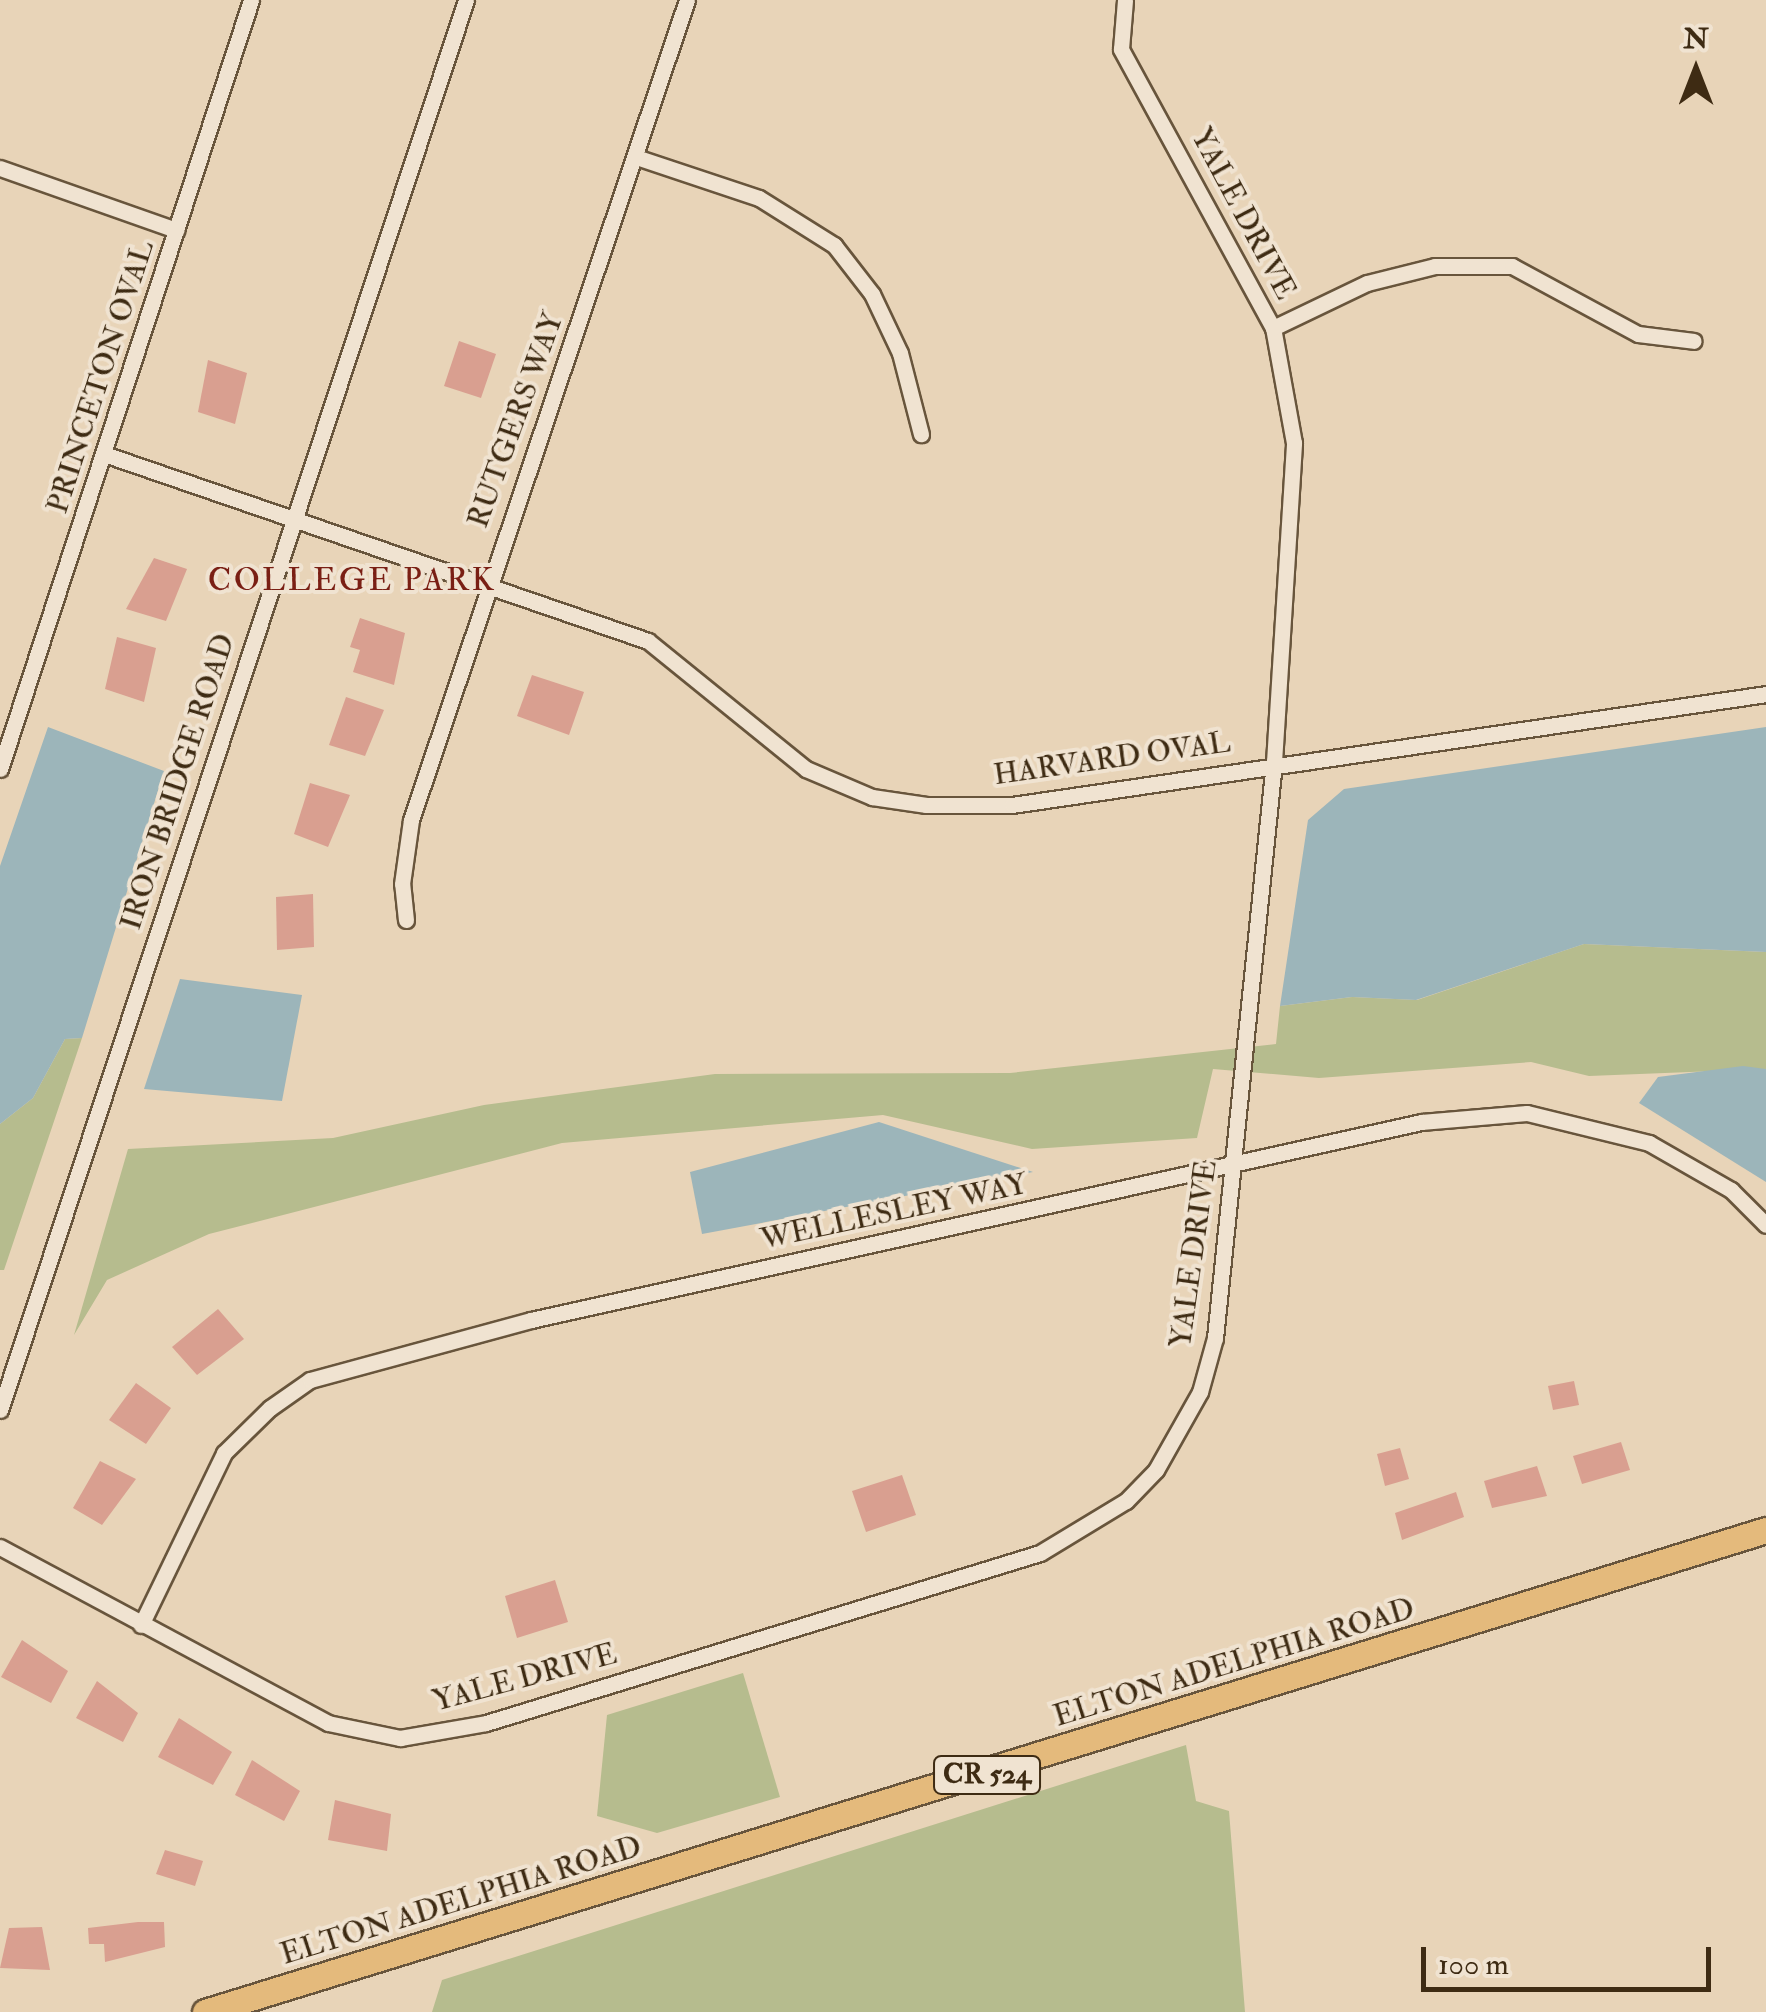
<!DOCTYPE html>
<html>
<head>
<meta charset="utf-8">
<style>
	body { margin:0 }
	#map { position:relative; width:1766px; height:2012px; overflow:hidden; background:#e8d4b8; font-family:"IM FELL Double Pica",serif }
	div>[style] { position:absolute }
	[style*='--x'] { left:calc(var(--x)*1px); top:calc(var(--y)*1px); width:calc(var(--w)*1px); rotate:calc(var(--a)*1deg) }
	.green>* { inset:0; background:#b6bc8e }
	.water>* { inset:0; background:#9cb5ba }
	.building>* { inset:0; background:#d99f90 }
	.roads { filter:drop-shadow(2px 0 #68553c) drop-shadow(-2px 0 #68553c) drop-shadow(0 2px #68553c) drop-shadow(0 -2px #68553c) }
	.street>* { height:15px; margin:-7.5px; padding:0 7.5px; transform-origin:7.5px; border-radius:7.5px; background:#f0e3d1 }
	.primary>* { height:25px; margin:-12.5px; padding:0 12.5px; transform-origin:12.5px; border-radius:12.5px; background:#e4ba7c }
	span { translate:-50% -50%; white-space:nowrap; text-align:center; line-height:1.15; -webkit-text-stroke:8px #f0e3d1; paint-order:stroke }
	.shield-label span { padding:2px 8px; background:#f0e3d1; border:2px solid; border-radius:8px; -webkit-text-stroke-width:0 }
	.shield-label { font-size:28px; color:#3e2b13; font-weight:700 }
	.street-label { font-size:30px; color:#3e2b13 }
	.neighbourhood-label { font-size:32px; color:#7a1f14; letter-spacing:2.5px }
	.north { position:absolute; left:1646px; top:20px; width:100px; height:100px; -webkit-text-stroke:8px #f0e3d1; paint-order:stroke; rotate:0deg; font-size:28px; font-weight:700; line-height:40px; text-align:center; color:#3e2b13 }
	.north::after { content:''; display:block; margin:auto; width:35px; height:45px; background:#3e2b13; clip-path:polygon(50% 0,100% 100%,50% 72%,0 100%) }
	.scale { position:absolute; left:1421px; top:1947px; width:290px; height:45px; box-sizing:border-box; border:5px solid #3e2b13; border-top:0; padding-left:12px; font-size:30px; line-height:35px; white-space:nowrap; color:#3e2b13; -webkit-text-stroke:8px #f0e3d1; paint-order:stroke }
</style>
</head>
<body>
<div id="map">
	<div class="green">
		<i style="clip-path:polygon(1584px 944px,1766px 952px,1766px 1069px,1589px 1076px,1531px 1062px,1319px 1078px,1213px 1069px,1197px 1138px,1032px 1149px,883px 1115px,562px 1143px,209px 1234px,107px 1280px,74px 1335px,128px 1149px,333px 1138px,484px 1105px,715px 1074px,1010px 1073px,1276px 1044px,1280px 1006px,1352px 997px,1417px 1000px)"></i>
		<i style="clip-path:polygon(82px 1038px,4px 1270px,0 1270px,0 1124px,33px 1098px,65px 1039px)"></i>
		<i style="clip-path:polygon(743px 1673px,780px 1797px,657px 1833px,597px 1816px,607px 1715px)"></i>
		<i style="clip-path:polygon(1186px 1745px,1196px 1801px,1229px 1811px,1245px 2012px,432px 2012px,442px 1980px)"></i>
	</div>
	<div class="water">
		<i style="clip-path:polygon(48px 727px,164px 771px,82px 1038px,65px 1039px,33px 1098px,0 1124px,0 866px)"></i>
		<i style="clip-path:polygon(1766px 727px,1766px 952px,1584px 944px,1416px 1000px,1352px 997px,1280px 1006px,1308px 820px,1344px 789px)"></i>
		<i style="clip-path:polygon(180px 979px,302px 995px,282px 1101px,144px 1089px)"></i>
		<i style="clip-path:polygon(1743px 1066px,1766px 1069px,1766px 1182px,1639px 1103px,1658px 1077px)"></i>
		<i style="clip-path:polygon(879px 1122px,1033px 1172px,702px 1234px,690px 1172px)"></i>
	</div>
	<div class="building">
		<i style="clip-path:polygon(459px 341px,496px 354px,481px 398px,444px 386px)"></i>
		<i style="clip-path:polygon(208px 360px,247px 373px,235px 424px,198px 412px)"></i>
		<i style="clip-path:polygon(154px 558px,187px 569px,166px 621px,126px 609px)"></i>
		<i style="clip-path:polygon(360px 618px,405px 633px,394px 685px,353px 672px,360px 650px,350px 647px)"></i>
		<i style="clip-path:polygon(117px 637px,156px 648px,144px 702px,105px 689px)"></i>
		<i style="clip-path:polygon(532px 675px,584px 692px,569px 735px,517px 716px)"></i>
		<i style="clip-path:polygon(346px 697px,384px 710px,365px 756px,329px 745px)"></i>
		<i style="clip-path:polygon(310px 783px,350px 795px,328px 847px,294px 834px)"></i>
		<i style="clip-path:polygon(313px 894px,314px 947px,277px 950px,276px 897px)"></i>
		<i style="clip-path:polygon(218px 1309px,244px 1339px,197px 1375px,172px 1347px)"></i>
		<i style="clip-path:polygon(1574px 1381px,1579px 1405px,1553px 1410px,1548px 1386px)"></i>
		<i style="clip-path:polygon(136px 1383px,171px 1408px,146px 1444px,109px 1420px)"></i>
		<i style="clip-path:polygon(1621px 1442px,1630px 1470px,1582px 1484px,1573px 1456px)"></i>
		<i style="clip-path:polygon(1400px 1448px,1409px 1479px,1385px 1486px,1377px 1454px)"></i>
		<i style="clip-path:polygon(100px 1461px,136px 1479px,102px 1525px,73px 1508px)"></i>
		<i style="clip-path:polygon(1537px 1466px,1547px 1496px,1492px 1508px,1484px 1481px)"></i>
		<i style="clip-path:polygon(902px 1475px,916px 1515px,866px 1532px,852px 1491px)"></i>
		<i style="clip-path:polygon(1456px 1492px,1464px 1517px,1402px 1540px,1395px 1513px)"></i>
		<i style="clip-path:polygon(555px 1580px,568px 1622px,517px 1638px,505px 1596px)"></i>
		<i style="clip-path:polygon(22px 1640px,68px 1671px,51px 1703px,1px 1677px)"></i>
		<i style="clip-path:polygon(97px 1681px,138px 1713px,123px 1742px,76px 1718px)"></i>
		<i style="clip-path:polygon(179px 1718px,232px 1752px,213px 1785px,158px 1757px)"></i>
		<i style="clip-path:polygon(252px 1760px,300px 1791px,284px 1821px,235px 1795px)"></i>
		<i style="clip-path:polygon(335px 1800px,391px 1814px,387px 1851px,328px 1840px)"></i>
		<i style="clip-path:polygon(165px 1850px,203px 1861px,195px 1886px,156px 1874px)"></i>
		<i style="clip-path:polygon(138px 1922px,164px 1922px,165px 1947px,105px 1962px,104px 1944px,89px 1944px,88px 1928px)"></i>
		<i style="clip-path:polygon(42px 1927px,50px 1970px,0 1968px,9px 1928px)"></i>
	</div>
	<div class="roads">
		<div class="street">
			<i style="--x:639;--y:158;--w:126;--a:18.4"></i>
			<i style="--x:759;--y:198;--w:89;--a:32.1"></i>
			<i style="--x:834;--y:245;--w:62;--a:52.2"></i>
			<i style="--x:872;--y:294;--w:65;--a:64.6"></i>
			<i style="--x:900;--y:353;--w:84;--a:75.5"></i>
			<i style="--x:0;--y:168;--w:187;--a:19.4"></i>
			<i style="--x:1273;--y:328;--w:104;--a:-25.6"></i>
			<i style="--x:1367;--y:283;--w:70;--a:-14"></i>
			<i style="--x:1435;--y:266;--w:77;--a:0"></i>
			<i style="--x:1512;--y:266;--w:143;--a:28.4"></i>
			<i style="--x:1638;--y:334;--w:56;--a:7.1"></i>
			<i style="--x:107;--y:455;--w:572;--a:18.97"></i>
			<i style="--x:648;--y:641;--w:203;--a:39"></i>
			<i style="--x:806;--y:769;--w:72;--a:23"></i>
			<i style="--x:872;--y:797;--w:55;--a:8.4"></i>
			<i style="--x:926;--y:805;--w:86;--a:0"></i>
			<i style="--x:1012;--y:805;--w:762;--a:-8.37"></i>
			<i style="--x:0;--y:769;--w:809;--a:-71.92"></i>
			<i style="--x:406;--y:920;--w:36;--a:-96"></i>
			<i style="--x:402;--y:884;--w:65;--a:-82"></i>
			<i style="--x:411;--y:820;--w:865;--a:-71.4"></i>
			<i style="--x:0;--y:1410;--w:1485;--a:-71.71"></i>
			<i style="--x:0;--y:1547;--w:372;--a:28.2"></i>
			<i style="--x:328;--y:1723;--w:74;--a:11.8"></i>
			<i style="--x:400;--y:1738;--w:87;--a:-9.9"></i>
			<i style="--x:486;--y:1723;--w:579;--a:-17.06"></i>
			<i style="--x:1040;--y:1553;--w:100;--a:-31.2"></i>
			<i style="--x:1126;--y:1501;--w:43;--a:-45.9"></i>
			<i style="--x:1156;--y:1470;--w:90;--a:-60.6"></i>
			<i style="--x:1200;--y:1392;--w:56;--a:-74.5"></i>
			<i style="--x:1215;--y:1338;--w:579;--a:-84.15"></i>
			<i style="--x:1274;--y:762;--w:320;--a:-86.4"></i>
			<i style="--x:1294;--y:443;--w:117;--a:-100.3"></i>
			<i style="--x:1273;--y:328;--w:318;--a:-118.6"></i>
			<i style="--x:1121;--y:49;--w:49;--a:-85.3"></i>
			<i style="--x:141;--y:1625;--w:191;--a:-64.2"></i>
			<i style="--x:224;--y:1453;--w:64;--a:-44.4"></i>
			<i style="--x:270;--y:1408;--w:49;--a:-35"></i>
			<i style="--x:310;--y:1380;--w:229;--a:-15.2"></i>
			<i style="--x:531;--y:1320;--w:912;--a:-12.54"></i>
			<i style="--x:1421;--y:1122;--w:106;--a:-4.9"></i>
			<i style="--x:1527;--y:1113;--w:126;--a:13.8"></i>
			<i style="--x:1649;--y:1143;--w:95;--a:29.8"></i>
			<i style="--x:1731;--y:1190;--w:49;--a:45"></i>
		</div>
		<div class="primary">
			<i style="--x:205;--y:2012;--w:1634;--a:-17.16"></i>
		</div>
	</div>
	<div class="shield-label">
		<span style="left:987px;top:1775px">CR 524</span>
	</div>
	<div class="street-label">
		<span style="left:1243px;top:214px;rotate:62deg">YALE DRIVE</span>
		<span style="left:101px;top:377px;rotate:-72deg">PRINCETON OVAL</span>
		<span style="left:516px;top:420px;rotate:-70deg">RUTGERS WAY</span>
		<span style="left:1112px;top:759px;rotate:-8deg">HARVARD OVAL</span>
		<span style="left:178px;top:782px;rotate:-72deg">IRON BRIDGE ROAD</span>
		<span style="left:894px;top:1212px;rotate:-12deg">WELLESLEY WAY</span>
		<span style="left:1194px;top:1254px;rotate:-82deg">YALE DRIVE</span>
		<span style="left:1234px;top:1663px;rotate:-17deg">ELTON ADELPHIA ROAD</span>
		<span style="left:525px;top:1678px;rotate:-15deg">YALE DRIVE</span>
		<span style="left:461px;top:1901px;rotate:-17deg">ELTON ADELPHIA ROAD</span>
	</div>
	<div class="neighbourhood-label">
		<span style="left:352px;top:580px">COLLEGE PARK</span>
	</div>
	<div class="north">N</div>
	<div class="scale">100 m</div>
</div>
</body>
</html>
